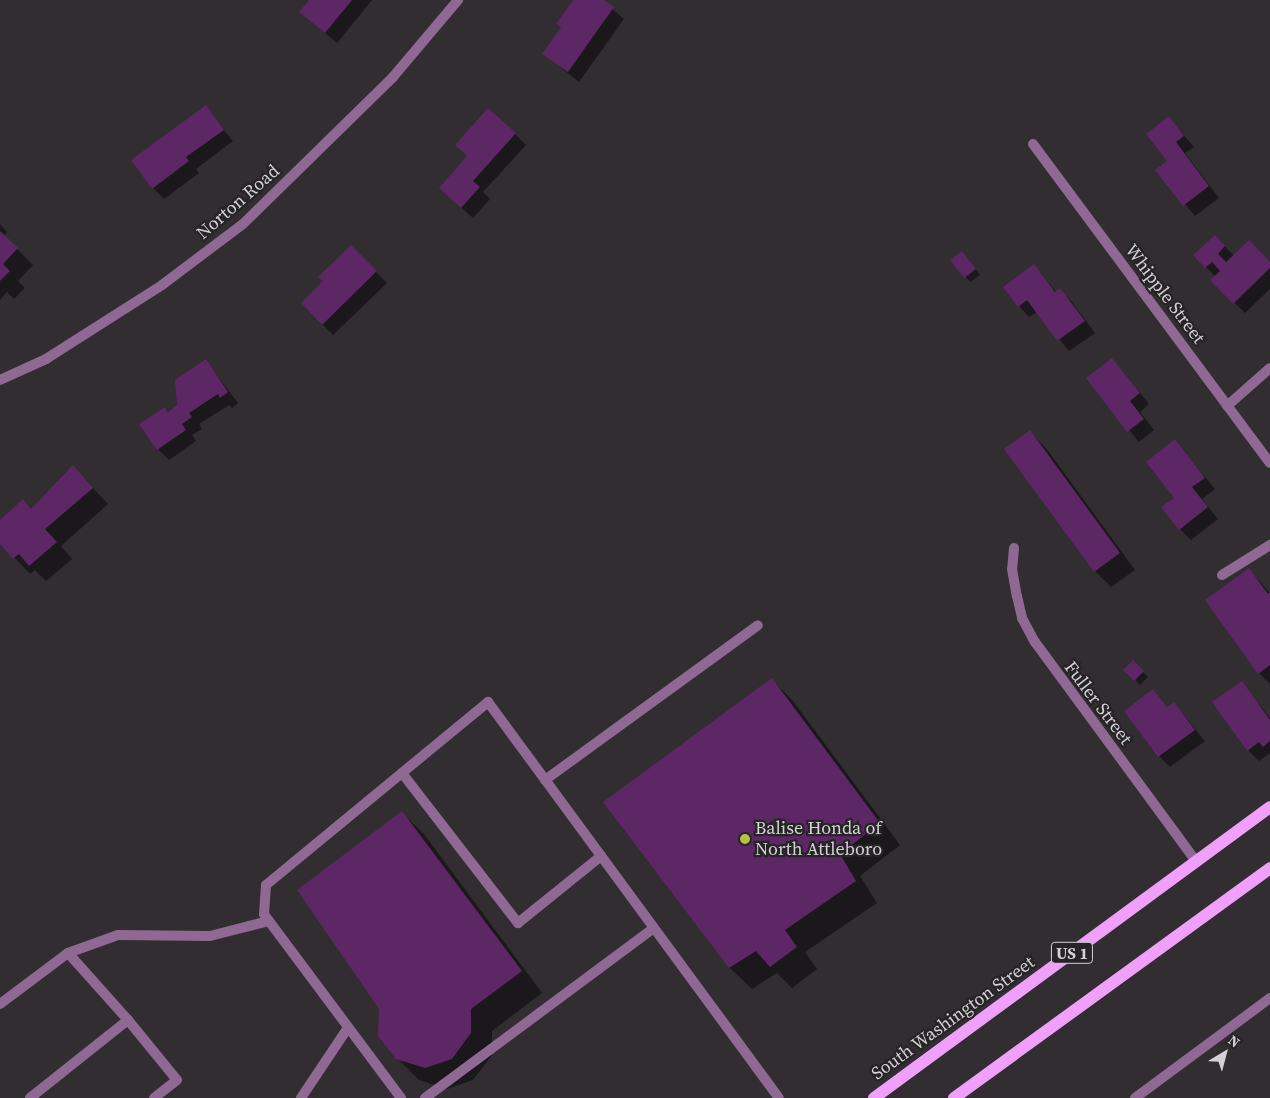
<!DOCTYPE html>
<html>
<head>
<meta charset="utf-8">
<style>
	body { margin:0 }
	#map { position:relative; width:1270px; height:1098px; overflow:hidden; background:#312d31; font-family:"Source Serif 4",serif }
	div>[style] { position:absolute }
	[style*='--x'] { left:calc(var(--x)*1px); top:calc(var(--y)*1px); width:calc(var(--w)*1px); rotate:calc(var(--a)*1deg) }
	.shadow>* { inset:0; background:#0007 }
	.building>* { inset:0; background:#5d2665 }
	.lane>* { height:10px; margin:-5px; padding:0 5px; transform-origin:5px; border-radius:5px; background:#8f6994 }
	.street>* { height:10px; margin:-5px; padding:0 5px; transform-origin:5px; border-radius:5px; background:#8f6994 }
	.primary>* { height:12px; margin:-6px; padding:0 6px; transform-origin:6px; border-radius:6px; background:#f0a0fb }
	.dots>* { width:14px; height:14px; translate:-50% -50%; box-sizing:border-box; border:2px solid #272427; border-radius:50% }
	span { translate:-50% -50%; white-space:nowrap; text-align:center; line-height:1.15; -webkit-text-stroke:4.5px #272427; paint-order:stroke }
	.shield-label span { padding:1px 4px; background:#272427; border:1px solid; border-radius:4px; -webkit-text-stroke-width:0 }
	.shield-label { font-size:16px; color:#d3d1d3; font-weight:700 }
	.street-label { font-size:18px; color:#d3d1d3 }
	.poi-label { font-size:18px; color:#d3d1d3 }
	.left { translate:0 -50%; text-align:left }
	.north { position:absolute; left:1200px; top:1028px; width:50px; height:50px; -webkit-text-stroke:4px #272427; paint-order:stroke; rotate:37deg; font-size:14px; font-weight:700; line-height:20px; text-align:center; color:#d3d1d3 }
	.north::after { content:''; display:block; margin:auto; width:18px; height:22px; background:#d3d1d3; clip-path:polygon(50% 0,100% 100%,50% 72%,0 100%) }
</style>
</head>
<body>
<div id="map">
	<div class="shadow">
		<i style="clip-path:polygon(311px 0,372px 0,337px 43px,301px 12px)"></i>
		<i style="clip-path:polygon(574px 0,602px 0,624px 19px,579px 82px,544px 54px,562px 28px,558px 24px)"></i>
		<i style="clip-path:polygon(205px 107px,233px 141px,196px 169px,199px 173px,164px 199px,153px 188px)"></i>
		<i style="clip-path:polygon(1169px 118px,1194px 147px,1185px 153px,1219px 198px,1195px 216px,1157px 171px,1169px 162px)"></i>
		<i style="clip-path:polygon(515px 134px,526px 145px,483px 192px,490px 199px,473px 218px,451px 198px)"></i>
		<i style="clip-path:polygon(0 224px,7px 232px,4px 236px,33px 265px,18px 281px,25px 288px,14px 299px,7px 292px,0 300px)"></i>
		<i style="clip-path:polygon(1215px 236px,1234px 256px,1270px 263px,1270px 289px,1245px 313px,1212px 280px,1216px 277px,1194px 255px)"></i>
		<i style="clip-path:polygon(351px 247px,387px 283px,333px 335px,302px 303px,325px 281px)"></i>
		<i style="clip-path:polygon(967px 258px,980px 275px,970px 282px,952px 260px)"></i>
		<i style="clip-path:polygon(1034px 265px,1057px 293px,1060px 290px,1071px 301px,1095px 333px,1069px 351px,1037px 312px,1029px 317px,1019px 306px)"></i>
		<i style="clip-path:polygon(1112px 359px,1149px 404px,1140px 412px,1154px 430px,1139px 442px,1088px 379px)"></i>
		<i style="clip-path:polygon(206px 361px,238px 403px,232px 408px,229px 405px,199px 424px,202px 429px,192px 435px,196px 441px,169px 460px,158px 449px,165px 408px,169px 412px,178px 406px)"></i>
		<i style="clip-path:polygon(1030px 432px,1046px 448px,1135px 570px,1111px 587px,1095px 571px)"></i>
		<i style="clip-path:polygon(1175px 441px,1215px 489px,1202px 499px,1218px 519px,1191px 540px,1180px 529px)"></i>
		<i style="clip-path:polygon(73px 467px,108px 504px,61px 546px,72px 559px,46px 581px,35px 570px,30px 574px,0 542px,0 521px,23px 501px,32px 510px)"></i>
		<i style="clip-path:polygon(1249px 570px,1270px 593px,1270px 684px,1259px 673px)"></i>
		<i style="clip-path:polygon(1133px 662px,1148px 677px,1140px 685px,1125px 670px)"></i>
		<i style="clip-path:polygon(772px 680px,793px 701px,900px 845px,860px 876px,877px 903px,805px 952px,817px 969px,792px 988px,777px 973px,752px 989px,730px 968px,605px 802px)"></i>
		<i style="clip-path:polygon(1242px 683px,1270px 718px,1270px 753px,1259px 761px,1248px 750px)"></i>
		<i style="clip-path:polygon(1153px 691px,1168px 708px,1174px 703px,1205px 741px,1170px 767px,1159px 756px)"></i>
		<i style="clip-path:polygon(402px 813px,424px 834px,542px 993px,492px 1031px,492px 1055px,473px 1080px,447px 1089px,419px 1080px,397px 1058px)"></i>
	</div>
	<div class="building">
		<i style="clip-path:polygon(309px 0,352px 0,325px 33px,299px 12px)"></i>
		<i style="clip-path:polygon(573px 0,604px 0,614px 7px,568px 72px,542px 54px,561px 27px,556px 24px)"></i>
		<i style="clip-path:polygon(206px 105px,224px 130px,186px 157px,189px 161px,152px 189px,131px 160px)"></i>
		<i style="clip-path:polygon(488px 108px,516px 133px,473px 181px,480px 187px,461px 208px,439px 188px,467px 156px,455px 145px)"></i>
		<i style="clip-path:polygon(1169px 116px,1184px 136px,1176px 142px,1209px 186px,1183px 206px,1155px 170px,1167px 161px,1146px 134px)"></i>
		<i style="clip-path:polygon(0 231px,18px 248px,3px 264px,10px 271px,0 281px)"></i>
		<i style="clip-path:polygon(1215px 235px,1225px 246px,1218px 254px,1226px 262px,1249px 240px,1270px 262px,1270px 268px,1233px 304px,1210px 280px,1220px 271px,1212px 262px,1205px 268px,1193px 255px)"></i>
		<i style="clip-path:polygon(351px 245px,377px 271px,322px 325px,301px 303px,323px 281px,318px 277px)"></i>
		<i style="clip-path:polygon(962px 251px,976px 269px,964px 278px,950px 260px)"></i>
		<i style="clip-path:polygon(1034px 264px,1055px 292px,1060px 288px,1085px 321px,1057px 341px,1027px 300px,1018px 307px,1003px 287px)"></i>
		<i style="clip-path:polygon(1112px 358px,1140px 393px,1130px 401px,1144px 419px,1127px 432px,1086px 378px)"></i>
		<i style="clip-path:polygon(206px 359px,228px 392px,220px 398px,218px 394px,189px 413px,192px 417px,182px 424px,186px 430px,157px 450px,139px 424px,165px 407px,168px 412px,177px 405px,175px 380px)"></i>
		<i style="clip-path:polygon(1030px 430px,1120px 553px,1094px 572px,1004px 449px)"></i>
		<i style="clip-path:polygon(1175px 439px,1205px 478px,1192px 487px,1208px 507px,1179px 530px,1161px 507px,1174px 498px,1146px 462px)"></i>
		<i style="clip-path:polygon(73px 465px,93px 488px,45px 529px,57px 542px,29px 566px,19px 554px,13px 559px,0 544px,0 520px,23px 499px,31px 509px)"></i>
		<i style="clip-path:polygon(1249px 568px,1268px 594px,1270px 592px,1270px 665px,1258px 674px,1205px 600px)"></i>
		<i style="clip-path:polygon(1133px 660px,1144px 671px,1134px 681px,1123px 670px)"></i>
		<i style="clip-path:polygon(772px 678px,880px 823px,840px 854px,856px 881px,785px 930px,797px 947px,770px 967px,756px 951px,729px 968px,603px 802px)"></i>
		<i style="clip-path:polygon(1242px 681px,1270px 720px,1270px 741px,1263px 747px,1259px 742px,1247px 751px,1212px 702px)"></i>
		<i style="clip-path:polygon(1153px 689px,1167px 707px,1174px 702px,1195px 730px,1158px 757px,1124px 711px)"></i>
		<i style="clip-path:polygon(402px 811px,522px 971px,471px 1009px,471px 1033px,452px 1059px,425px 1068px,396px 1059px,378px 1036px,379px 1009px,297px 890px)"></i>
	</div>
	<div class="lane">
		<i style="--x:1222;--y:575;--w:57;--a:-32"></i>
		<i style="--x:402;--y:773;--w:190;--a:52.3"></i>
		<i style="--x:518;--y:923;--w:107;--a:-38.9"></i>
		<i style="--x:545;--y:780;--w:263;--a:-36"></i>
		<i style="--x:0;--y:1004;--w:85;--a:-36.9"></i>
		<i style="--x:68;--y:953;--w:53;--a:-19.8"></i>
		<i style="--x:118;--y:935;--w:92;--a:0.6"></i>
		<i style="--x:210;--y:936;--w:61;--a:-14.3"></i>
		<i style="--x:128;--y:1020;--w:77;--a:50.8"></i>
		<i style="--x:177;--y:1080;--w:29;--a:142"></i>
		<i style="--x:30;--y:1098;--w:125;--a:-38.5"></i>
		<i style="--x:128;--y:1020;--w:90;--a:-131.8"></i>
		<i style="--x:301;--y:1098;--w:83;--a:-56.3"></i>
		<i style="--x:401;--y:1098;--w:229;--a:-126.7"></i>
		<i style="--x:264;--y:914;--w:29;--a:-86"></i>
		<i style="--x:266;--y:885;--w:288;--a:-39.5"></i>
		<i style="--x:488;--y:702;--w:491;--a:53.7"></i>
		<i style="--x:425;--y:1098;--w:285;--a:-36.6"></i>
		<i style="--x:1135;--y:1098;--w:168;--a:-36.5"></i>
	</div>
	<div class="street">
		<i style="--x:1033;--y:144;--w:397;--a:53.4"></i>
		<i style="--x:0;--y:380;--w:51;--a:-24.5"></i>
		<i style="--x:46;--y:359;--w:138;--a:-32.5"></i>
		<i style="--x:162;--y:285;--w:101;--a:-37"></i>
		<i style="--x:243;--y:224;--w:210;--a:-44.4"></i>
		<i style="--x:393;--y:77;--w:101;--a:-49.8"></i>
		<i style="--x:1227;--y:406;--w:57;--a:-41.5"></i>
		<i style="--x:1014;--y:548;--w:21;--a:95"></i>
		<i style="--x:1012;--y:569;--w:27;--a:80"></i>
		<i style="--x:1017;--y:596;--w:23;--a:77"></i>
		<i style="--x:1022;--y:618;--w:27;--a:62"></i>
		<i style="--x:1035;--y:642;--w:272;--a:53.7"></i>
	</div>
	<div class="primary">
		<i style="--x:874;--y:1098;--w:491;--a:-36.3"></i>
		<i style="--x:954;--y:1098;--w:391;--a:-36"></i>
	</div>
	<div class="dots">
		<i style="left:745px;top:839px;background:#b9c046"></i>
	</div>
	<div class="shield-label">
		<span style="left:1072px;top:953px">US 1</span>
	</div>
	<div class="street-label">
		<span style="left:238px;top:202px;rotate:-41deg">Norton Road</span>
		<span style="left:1165px;top:294px;rotate:53deg">Whipple Street</span>
		<span style="left:1098px;top:703px;rotate:53deg">Fuller Street</span>
		<span style="left:953px;top:1018px;rotate:-36deg">South Washington Street</span>
	</div>
	<div class="poi-label">
		<span class="left" style="left:755px;top:839px">Balise Honda of<br>North Attleboro</span>
	</div>
	<div class="north">N</div>
</div>
</body>
</html>
